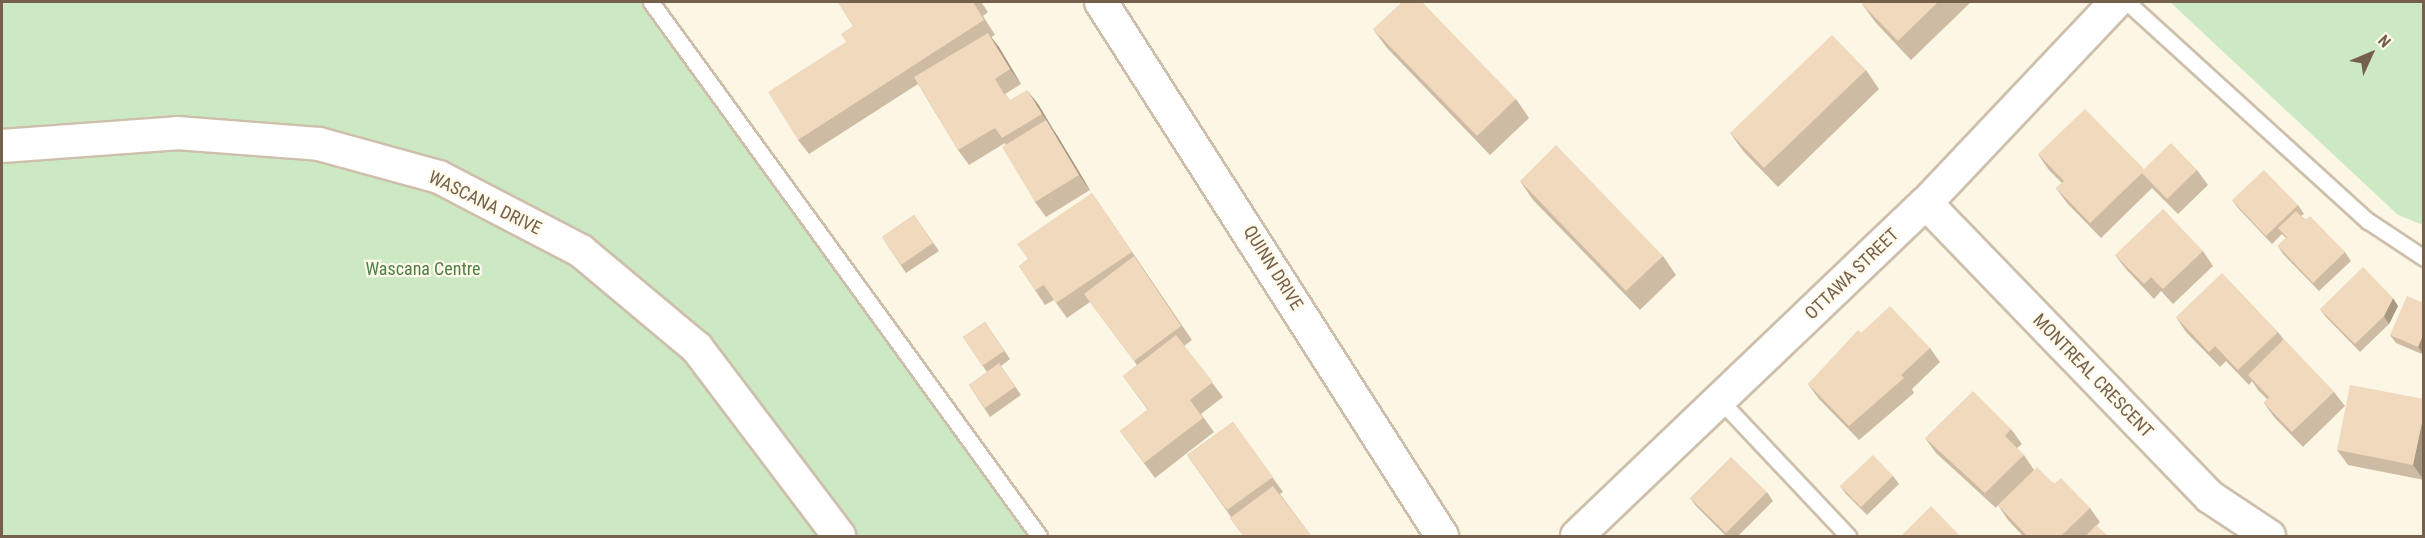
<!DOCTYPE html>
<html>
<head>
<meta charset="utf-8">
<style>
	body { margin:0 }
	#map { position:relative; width:2425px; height:538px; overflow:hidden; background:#fcf6e5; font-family:"Roboto Condensed",sans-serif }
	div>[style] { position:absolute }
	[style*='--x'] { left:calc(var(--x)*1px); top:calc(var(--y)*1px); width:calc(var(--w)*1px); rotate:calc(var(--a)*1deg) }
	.green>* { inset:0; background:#cde9c3 }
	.roads { filter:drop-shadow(2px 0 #cdbfab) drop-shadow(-2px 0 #cdbfab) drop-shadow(0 2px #cdbfab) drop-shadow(0 -2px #cdbfab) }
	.service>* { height:15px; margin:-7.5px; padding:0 7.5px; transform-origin:7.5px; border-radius:7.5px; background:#fff }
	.minor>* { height:32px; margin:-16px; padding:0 16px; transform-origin:16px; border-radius:16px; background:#fff }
	.wall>* { inset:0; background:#cebba3 }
	.shaded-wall>* { inset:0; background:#a89884 }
	.building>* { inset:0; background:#f0d9bd }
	span { translate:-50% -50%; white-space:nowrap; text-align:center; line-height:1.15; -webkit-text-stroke:4.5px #fffaeb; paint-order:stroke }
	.street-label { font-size:18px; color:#74604b }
	.park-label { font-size:18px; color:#4e7f45 }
	.frame { position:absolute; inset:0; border:3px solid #74604b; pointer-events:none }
	.north { position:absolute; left:2341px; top:24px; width:60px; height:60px; -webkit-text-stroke:4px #fffaeb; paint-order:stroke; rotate:46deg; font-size:16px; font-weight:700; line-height:24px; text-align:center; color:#74604b }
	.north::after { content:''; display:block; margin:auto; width:21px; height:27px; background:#74604b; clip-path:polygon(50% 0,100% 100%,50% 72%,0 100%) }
</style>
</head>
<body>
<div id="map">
	<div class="green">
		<i style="clip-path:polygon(2px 2px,651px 2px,1039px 536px,2px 536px)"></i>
		<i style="clip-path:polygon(2170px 2px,2423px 2px,2423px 225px,2398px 215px)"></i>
	</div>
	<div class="roads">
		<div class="service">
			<i style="--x:651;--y:2;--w:660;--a:54"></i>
			<i style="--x:2127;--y:2;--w:326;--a:42.3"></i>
			<i style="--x:2368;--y:221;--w:67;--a:33.5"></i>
			<i style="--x:1720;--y:400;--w:187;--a:46.7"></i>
		</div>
		<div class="minor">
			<i style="--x:1101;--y:2;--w:634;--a:57.44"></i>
			<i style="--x:2;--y:146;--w:175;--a:-4.2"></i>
			<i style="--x:177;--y:133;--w:142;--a:4.4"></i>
			<i style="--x:319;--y:144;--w:124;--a:15.4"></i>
			<i style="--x:439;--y:177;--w:160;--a:27.5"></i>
			<i style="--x:581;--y:251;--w:151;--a:39.9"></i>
			<i style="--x:697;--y:348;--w:236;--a:52.9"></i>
			<i style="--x:1926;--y:203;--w:409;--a:46"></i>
			<i style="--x:2210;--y:497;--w:71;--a:33.5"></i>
			<i style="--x:1577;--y:536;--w:482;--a:-43.7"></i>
			<i style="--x:1926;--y:203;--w:277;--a:-46.6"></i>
		</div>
	</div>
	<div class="wall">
		<i style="clip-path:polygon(838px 2px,981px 2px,988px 12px,983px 16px,995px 35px,991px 37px,1021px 84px,1005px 94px,1010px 100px,1038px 104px,1090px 190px,1046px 217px,1035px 202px,1005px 143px,969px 165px,958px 150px,918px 84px,809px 154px,798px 140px,846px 42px,853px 26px)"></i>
		<i style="clip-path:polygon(1865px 2px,1971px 2px,1911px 60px,1876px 23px,1862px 4px)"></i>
		<i style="clip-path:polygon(1373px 29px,1516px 99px,1529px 118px,1490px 155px,1387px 48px)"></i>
		<i style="clip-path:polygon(1866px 70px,1879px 89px,1778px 187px,1744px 152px,1730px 133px)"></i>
		<i style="clip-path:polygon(2038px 154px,2144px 169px,2197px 170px,2208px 185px,2178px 214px,2152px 188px,2101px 238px,2067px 203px,2056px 188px,2062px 183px,2048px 169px)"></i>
		<i style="clip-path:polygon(1520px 181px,1663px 256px,1676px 275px,1640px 310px,1533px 200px)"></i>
		<i style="clip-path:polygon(1092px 193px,1192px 340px,1184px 346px,1223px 397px,1201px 414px,1214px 432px,1155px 478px,1120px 431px,1148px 410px,1123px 376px,1137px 365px,1090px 302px,1067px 318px,1054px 300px,1045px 305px,1019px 266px,1028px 259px)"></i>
		<i style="clip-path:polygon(2232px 200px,2298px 205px,2304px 214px,2301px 216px,2345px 252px,2351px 261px,2319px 291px,2283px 254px,2278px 246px,2286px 238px,2282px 234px,2272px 244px,2238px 208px)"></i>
		<i style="clip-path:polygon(914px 215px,939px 251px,906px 273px,882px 237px)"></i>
		<i style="clip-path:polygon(2203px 251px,2213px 266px,2173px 304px,2161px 291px,2154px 299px,2126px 269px,2115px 255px)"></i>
		<i style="clip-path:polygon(2424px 303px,2424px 355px,2396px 343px,2390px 335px)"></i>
		<i style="clip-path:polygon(2398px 306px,2389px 324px,2360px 352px,2326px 317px,2320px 309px)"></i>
		<i style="clip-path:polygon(2176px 317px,2278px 332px,2284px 340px,2334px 392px,2345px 406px,2303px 447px,2274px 417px,2264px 403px,2267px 399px,2258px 390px,2252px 381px,2249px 385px,2226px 361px,2220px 367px,2186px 332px)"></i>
		<i style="clip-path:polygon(985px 322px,1010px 359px,1001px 366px,1021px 395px,990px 417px,969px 385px,987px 372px,963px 337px)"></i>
		<i style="clip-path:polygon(1861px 333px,1930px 348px,1940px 362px,1912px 389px,1914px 393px,1859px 440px,1819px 399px,1808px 384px)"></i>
		<i style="clip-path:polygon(2424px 399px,2424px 480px,2348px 465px,2337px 450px)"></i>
		<i style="clip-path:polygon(1233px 422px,1283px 492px,1280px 494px,1312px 537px,1244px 537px,1230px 518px,1231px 517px,1187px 455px)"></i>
		<i style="clip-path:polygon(2011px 429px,2022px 444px,2017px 448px,2024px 455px,2034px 470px,2090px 508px,2100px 522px,2085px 537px,2024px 537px,2008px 520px,1998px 505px,1996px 508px,1936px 453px,1925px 438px)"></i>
		<i style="clip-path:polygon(1893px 476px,1899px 484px,1867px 515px,1846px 494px,1840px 486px)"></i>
		<i style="clip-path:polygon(1767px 492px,1773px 501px,1737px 537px,1727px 537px,1696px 506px,1690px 498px)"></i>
	</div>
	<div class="shaded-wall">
		<i style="clip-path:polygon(988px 33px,999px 47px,1021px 84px,1010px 69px)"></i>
		<i style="clip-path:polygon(1027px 90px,1038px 104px,1053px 129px,1042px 114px)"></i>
		<i style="clip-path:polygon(1046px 120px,1057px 135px,1090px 190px,1079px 175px)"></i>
		<i style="clip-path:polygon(2393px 298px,2398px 306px,2389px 324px,2384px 316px)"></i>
		<i style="clip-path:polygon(2424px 333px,2424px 355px,2418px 347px)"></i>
		<i style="clip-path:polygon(2424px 413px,2424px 480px,2413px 465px)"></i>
	</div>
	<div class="building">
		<i style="clip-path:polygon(838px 2px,973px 2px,984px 20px,798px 140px,768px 92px,846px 42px,841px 34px,853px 26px)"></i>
		<i style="clip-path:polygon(1402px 2px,1422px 2px,1516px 99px,1477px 136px,1373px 29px)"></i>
		<i style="clip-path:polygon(1865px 2px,1938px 2px,1898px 41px,1862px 4px)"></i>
		<i style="clip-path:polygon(988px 33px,1010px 69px,995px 79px,1004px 94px,1010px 100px,1027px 90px,1042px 114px,1002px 138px,995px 128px,958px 150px,914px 77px)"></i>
		<i style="clip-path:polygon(1832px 35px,1866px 70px,1764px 168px,1730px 133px)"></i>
		<i style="clip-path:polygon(2085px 109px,2144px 169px,2171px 143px,2197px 170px,2167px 199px,2142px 173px,2090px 223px,2056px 188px,2064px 181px,2038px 154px)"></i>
		<i style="clip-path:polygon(1046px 120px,1079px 175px,1035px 202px,1002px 147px)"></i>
		<i style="clip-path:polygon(1556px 145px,1663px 256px,1626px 291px,1520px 181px)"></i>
		<i style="clip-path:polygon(2264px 170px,2298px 205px,2266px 236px,2232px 200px)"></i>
		<i style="clip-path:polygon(1092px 193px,1132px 252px,1056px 303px,1044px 285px,1035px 290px,1019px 266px,1028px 259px,1017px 244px)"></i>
		<i style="clip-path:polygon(2163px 209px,2203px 251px,2163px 289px,2151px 277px,2144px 284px,2115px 255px)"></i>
		<i style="clip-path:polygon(2296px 211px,2305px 220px,2310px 216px,2345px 252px,2313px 283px,2278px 246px,2287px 237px,2278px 228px)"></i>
		<i style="clip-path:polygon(914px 215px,933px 243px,901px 265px,882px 237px)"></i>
		<i style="clip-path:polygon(1134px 256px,1181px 326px,1134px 361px,1084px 294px)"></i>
		<i style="clip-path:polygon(2363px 267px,2393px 298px,2384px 316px,2355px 344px,2320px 309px)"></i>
		<i style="clip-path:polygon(2222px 273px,2278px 332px,2238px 370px,2215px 346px,2209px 352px,2176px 317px)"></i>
		<i style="clip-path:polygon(2407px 296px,2424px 303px,2424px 333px,2418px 347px,2390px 335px)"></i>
		<i style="clip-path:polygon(1890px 306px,1930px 348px,1901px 375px,1904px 378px,1849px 426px,1808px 384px,1858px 330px,1861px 333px)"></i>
		<i style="clip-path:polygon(985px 322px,1004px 351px,982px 366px,963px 337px)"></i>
		<i style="clip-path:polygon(1176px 335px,1213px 382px,1190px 400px,1203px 418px,1144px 463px,1120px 431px,1148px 409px,1123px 376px)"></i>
		<i style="clip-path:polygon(2284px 339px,2334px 392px,2292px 432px,2264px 403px,2269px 397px,2248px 375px)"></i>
		<i style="clip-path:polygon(999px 363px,1015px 387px,985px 408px,969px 385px)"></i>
		<i style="clip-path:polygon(2350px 385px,2424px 399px,2424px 413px,2413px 465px,2337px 450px)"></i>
		<i style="clip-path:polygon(1973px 391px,2011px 429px,2005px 436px,2024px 455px,1985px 493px,1925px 438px)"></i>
		<i style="clip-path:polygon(1233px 422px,1273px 477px,1227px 510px,1187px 455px)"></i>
		<i style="clip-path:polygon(1873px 455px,1893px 476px,1861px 507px,1840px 486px)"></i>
		<i style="clip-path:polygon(1731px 457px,1767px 492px,1726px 533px,1690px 498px)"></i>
		<i style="clip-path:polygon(2037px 467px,2054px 484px,2061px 478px,2090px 508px,2060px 537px,2028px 537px,1998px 505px)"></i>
		<i style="clip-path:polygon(1273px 486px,1312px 537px,1244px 537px,1230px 518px)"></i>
		<i style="clip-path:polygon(1931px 506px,1959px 535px,1958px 537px,1900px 537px)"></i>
		<i style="clip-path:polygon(2096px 525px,2109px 537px,2086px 537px)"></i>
	</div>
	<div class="street-label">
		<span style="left:485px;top:203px;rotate:26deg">WASCANA DRIVE</span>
		<span style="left:1273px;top:268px;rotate:58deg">QUINN DRIVE</span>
		<span style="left:1852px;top:274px;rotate:-44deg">OTTAWA STREET</span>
		<span style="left:2093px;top:376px;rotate:46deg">MONTREAL CRESCENT</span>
	</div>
	<div class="park-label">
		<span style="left:423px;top:269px">Wascana Centre</span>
	</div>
	<div class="frame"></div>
	<div class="north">N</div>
</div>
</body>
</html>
